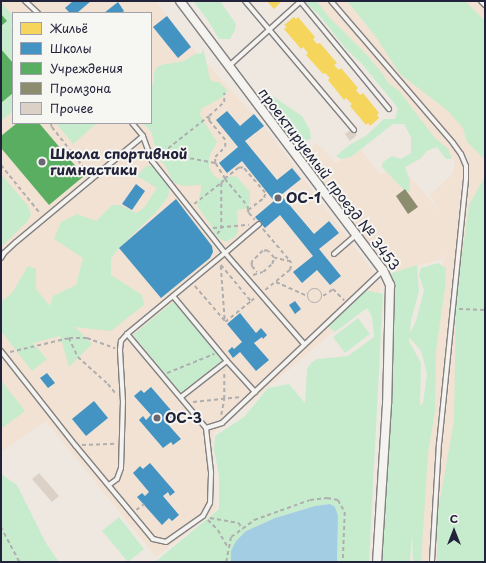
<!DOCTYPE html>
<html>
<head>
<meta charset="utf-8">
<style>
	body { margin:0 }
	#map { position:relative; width:486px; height:563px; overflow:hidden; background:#efe8e0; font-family:"Playpen Sans",sans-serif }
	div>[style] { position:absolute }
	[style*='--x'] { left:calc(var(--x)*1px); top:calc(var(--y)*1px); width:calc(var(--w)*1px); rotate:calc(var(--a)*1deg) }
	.built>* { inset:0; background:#f2e2d3 }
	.green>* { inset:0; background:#c7eccd }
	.water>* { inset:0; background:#a3cde2 }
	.homes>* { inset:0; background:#f6d55c }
	.schools>* { inset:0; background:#4393c3 }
	.public>* { inset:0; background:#5aae61 }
	.industry>* { inset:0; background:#8c8c6e }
	.building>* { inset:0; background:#dbd1c6 }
	.path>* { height:1.5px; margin-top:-0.75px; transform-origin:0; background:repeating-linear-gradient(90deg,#afaeaf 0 4px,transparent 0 7px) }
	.path>.ring { margin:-0.75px; padding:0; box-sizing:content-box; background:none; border:1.5px solid #afaeaf; border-radius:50% }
	.roads { filter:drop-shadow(1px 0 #838081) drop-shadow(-1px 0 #838081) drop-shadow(0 1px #838081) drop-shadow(0 -1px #838081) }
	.lane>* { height:4px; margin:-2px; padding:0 2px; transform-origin:2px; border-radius:2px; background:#f4f3f0 }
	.street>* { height:8px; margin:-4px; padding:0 4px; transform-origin:4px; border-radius:4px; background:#f4f3f0 }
	.dots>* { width:11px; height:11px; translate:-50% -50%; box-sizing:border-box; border:2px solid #f6f6f2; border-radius:50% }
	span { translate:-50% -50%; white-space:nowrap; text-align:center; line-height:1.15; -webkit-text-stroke:4px #f6f6f2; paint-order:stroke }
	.poi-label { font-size:14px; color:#22223b; font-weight:700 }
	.left { translate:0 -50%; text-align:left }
	.street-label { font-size:14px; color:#22223b }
	.frame { position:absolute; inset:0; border:2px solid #22223b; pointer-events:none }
	.legend { position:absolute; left:12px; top:12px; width:140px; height:112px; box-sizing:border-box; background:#f6f6f2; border:1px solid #a1a1a9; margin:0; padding:5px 7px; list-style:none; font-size:12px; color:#22223b }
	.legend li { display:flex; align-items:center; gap:8px; height:20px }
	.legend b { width:20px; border:1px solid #a1a1a9 }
	.north { position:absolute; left:434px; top:511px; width:40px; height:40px; -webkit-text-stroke:3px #f6f6f2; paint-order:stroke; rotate:0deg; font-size:11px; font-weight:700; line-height:16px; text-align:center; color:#22223b }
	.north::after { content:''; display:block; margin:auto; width:14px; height:18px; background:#22223b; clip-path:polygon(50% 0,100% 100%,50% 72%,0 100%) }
</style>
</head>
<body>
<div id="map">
	<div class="built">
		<i style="clip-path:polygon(evenodd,1px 1px,155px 1px,192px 47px,264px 126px,377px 277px,381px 286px,380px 292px,213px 434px,216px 510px,156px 557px,46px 421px,1px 452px,1px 1px,13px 13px,151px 13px,151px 123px,13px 123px,13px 13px)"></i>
		<i style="clip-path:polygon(308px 1px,485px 1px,485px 562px,417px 562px,429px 400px,444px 252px,442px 259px,392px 273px,355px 229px,299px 156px,317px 143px,336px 163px,360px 149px,381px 175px,390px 167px,406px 172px,441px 212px,430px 195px,452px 174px,455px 165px,454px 160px)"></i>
	</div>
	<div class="green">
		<i style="clip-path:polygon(193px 1px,220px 1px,236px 24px,235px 30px,230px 39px,219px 39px,207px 19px)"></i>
		<i style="clip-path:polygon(304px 1px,317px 1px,327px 15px,367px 55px,385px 77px,387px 82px,400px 92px,435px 138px,448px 149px,452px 159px,446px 159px,437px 147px,427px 151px,420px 159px,405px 167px,410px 181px,409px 192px,404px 190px,382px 167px,383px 162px,392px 156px,401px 159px,411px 153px,411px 137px,404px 124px,393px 124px,351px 157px,341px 159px,336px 156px,348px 146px,367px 135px,384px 119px,395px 119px,398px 108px,362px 64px,346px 49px,318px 14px)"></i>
		<i style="clip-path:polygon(347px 1px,465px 1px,485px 21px,485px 160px,467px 142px,463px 128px,448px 111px,400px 74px,376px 37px)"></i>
		<i style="clip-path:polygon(1px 2px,13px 16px,11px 26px,13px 28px,13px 111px,1px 121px)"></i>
		<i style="clip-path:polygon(203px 48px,210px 79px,214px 82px,219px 82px,227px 90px,226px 95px,201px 109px,200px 115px,217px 142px,209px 157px,209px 167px,214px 176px,219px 179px,236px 176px,250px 192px,250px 203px,248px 208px,237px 210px,238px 232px,235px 237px,225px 242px,216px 236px,210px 224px,197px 206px,201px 191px,201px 185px,183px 186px,173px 182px,166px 167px,158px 158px,151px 131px,142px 123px,151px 123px,151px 86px,154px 83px,154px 73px,156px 68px,161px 65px,184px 61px,195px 54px,202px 53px)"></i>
		<i style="clip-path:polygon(265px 91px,302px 116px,310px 130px,311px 139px,298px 143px,281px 127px,261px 96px)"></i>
		<i style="clip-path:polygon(56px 123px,97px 123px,73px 144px)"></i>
		<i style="clip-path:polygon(146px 166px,153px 166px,170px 184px,168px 197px,156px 212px,120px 247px,111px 258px,111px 275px,142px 295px,144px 305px,111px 331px,75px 327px,92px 344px,69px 367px,60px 336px,33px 343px,47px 359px,32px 371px,1px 331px,1px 302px,12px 293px,28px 266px,36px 269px,36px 289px,50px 306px,53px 296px,76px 285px,83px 258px,54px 239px,61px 222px,77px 214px,96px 221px,112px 205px,120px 205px,136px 213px,144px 208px,157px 188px,137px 176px)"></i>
		<i style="clip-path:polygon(1px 174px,28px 206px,31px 214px,27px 222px,1px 247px)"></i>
		<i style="clip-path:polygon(485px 176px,485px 562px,437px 562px,437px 517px,454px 420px,456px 298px,469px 205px)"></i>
		<i style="clip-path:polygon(evenodd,438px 263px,446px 268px,445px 288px,436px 351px,435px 412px,428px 453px,421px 562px,413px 562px,412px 534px,410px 562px,380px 562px,395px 294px,393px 294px,390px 275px,392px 273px,417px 265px,419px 291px,411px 321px,410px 333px,416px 321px,424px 290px,419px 275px,421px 268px,438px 263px,409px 337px,421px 351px,427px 374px,423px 403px,420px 406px,421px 363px,409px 341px,409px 337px)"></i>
		<i style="clip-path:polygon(365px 290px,383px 294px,369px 562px,337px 562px,338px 516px,330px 504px,315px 506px,275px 518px,246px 531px,231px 551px,231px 562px,155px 562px,219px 509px,219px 476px,214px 450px,215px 436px,244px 417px,268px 388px,289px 384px,305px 403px,307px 369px,311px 363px,317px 359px,348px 356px,374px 337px,372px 317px,367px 308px,335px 332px,327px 325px)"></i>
		<i style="clip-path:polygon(174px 301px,223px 360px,181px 393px,133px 335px)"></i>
		<i style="clip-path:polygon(358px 318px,370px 334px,345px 353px,333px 337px)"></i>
		<i style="clip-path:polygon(1px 380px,25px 411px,1px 429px)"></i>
		<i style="clip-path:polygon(1px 474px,17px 485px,46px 543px,59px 562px,1px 562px)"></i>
		<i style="clip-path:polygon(119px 517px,144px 549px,128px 562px,102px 531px)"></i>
	</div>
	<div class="water">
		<i style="clip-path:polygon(330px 504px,335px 507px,338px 516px,337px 562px,231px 562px,231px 551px,236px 541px,246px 531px,275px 518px,315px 506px)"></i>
	</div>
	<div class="homes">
		<i style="clip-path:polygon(267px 1px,282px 1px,274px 9px)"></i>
		<i style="clip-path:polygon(294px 17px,296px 19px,298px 17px,315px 37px,313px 39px,317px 44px,320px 43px,337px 63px,334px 65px,339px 70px,341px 68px,358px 88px,356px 90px,360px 95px,363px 93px,379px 113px,377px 115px,379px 118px,370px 126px,368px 123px,366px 125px,350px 106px,352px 104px,346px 98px,344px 100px,328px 80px,330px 78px,325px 73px,323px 74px,306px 55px,308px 53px,303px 47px,301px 49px,284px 29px,287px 27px,284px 25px)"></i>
	</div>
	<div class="schools">
		<i style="clip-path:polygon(73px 1px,91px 1px,77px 13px,70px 13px,65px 8px)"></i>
		<i style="clip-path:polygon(118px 2px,124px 11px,121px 13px,104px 13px)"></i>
		<i style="clip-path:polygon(167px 16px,191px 47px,178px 58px,153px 27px)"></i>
		<i style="clip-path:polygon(227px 111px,240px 126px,254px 114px,264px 126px,245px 141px,277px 180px,292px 168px,301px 179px,281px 195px,314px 234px,329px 221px,339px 233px,319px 249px,341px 276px,330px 285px,317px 270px,302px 283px,293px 272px,313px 256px,280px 215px,265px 228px,255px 217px,274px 201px,242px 161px,227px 173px,219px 163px,238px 147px,216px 120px)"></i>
		<i style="clip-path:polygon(136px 184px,145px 191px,132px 210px,122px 204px)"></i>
		<i style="clip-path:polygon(176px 199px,212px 246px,213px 252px,210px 258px,161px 298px,119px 248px)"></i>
		<i style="clip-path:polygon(295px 301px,301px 309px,295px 314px,289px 305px)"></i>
		<i style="clip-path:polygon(240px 313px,256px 333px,261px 328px,267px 335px,263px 339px,262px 337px,254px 343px,269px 360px,256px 371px,240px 352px,233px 358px,228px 351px,232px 347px,234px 349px,242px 342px,227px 324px)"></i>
		<i style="clip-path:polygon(47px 373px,55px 383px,48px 388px,40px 378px)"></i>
		<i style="clip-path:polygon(151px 387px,176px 416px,172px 419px,169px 416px,164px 420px,181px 439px,173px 445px,171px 442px,163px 448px,139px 420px,143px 416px,146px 420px,151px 415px,134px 396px,141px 390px,144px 393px)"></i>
		<i style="clip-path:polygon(94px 401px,108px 418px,86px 436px,72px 419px)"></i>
		<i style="clip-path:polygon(150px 463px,175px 492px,170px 496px,168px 492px,163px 496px,179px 515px,172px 521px,169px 518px,162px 525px,137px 497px,142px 493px,145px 496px,149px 492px,133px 473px,140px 466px,143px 469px)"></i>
	</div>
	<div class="public">
		<i style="clip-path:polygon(1px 14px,7px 21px,1px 26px)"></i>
		<i style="clip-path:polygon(1px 49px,13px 63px,13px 93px,1px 103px)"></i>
		<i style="clip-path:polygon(17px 123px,39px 123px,84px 176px,49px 205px,1px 148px,1px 136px)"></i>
	</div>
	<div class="industry">
		<i style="clip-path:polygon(405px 189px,418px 207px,408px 214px,396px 196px)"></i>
	</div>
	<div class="building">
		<i style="clip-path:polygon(352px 129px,357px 135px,350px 141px,345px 134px)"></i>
		<i style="clip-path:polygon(39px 473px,59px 496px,52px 502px,32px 479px)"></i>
	</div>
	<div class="path">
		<i style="--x:51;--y:123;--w:4;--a:76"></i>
		<i style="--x:52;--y:127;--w:60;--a:51.8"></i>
		<i style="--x:163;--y:153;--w:53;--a:10.9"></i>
		<i style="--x:157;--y:157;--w:66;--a:-38.3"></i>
		<i style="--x:1;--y:165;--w:62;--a:50.9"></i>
		<i style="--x:194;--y:204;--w:34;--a:-38"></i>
		<i style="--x:248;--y:210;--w:20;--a:-37"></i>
		<i style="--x:264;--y:198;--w:5;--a:-79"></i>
		<i style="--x:265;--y:193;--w:33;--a:-131"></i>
		<i style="--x:243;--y:168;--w:4;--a:180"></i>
		<i style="--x:239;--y:168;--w:18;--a:142"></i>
		<i style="--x:225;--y:179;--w:35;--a:50"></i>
		<i style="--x:248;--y:206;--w:4;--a:90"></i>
		<i style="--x:248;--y:210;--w:3;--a:72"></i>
		<i style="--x:249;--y:213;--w:9;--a:49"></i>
		<i style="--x:213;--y:228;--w:36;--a:-5"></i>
		<i style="--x:263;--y:229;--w:43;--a:49.7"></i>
		<i style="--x:217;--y:234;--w:6;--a:-51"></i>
		<i style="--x:221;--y:229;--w:46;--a:-90"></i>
		<i style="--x:221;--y:183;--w:6;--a:-45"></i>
		<i style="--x:225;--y:179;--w:19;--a:-122"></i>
		<i style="--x:215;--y:163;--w:6;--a:-90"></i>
		<i style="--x:215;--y:157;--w:14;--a:-45"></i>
		<i style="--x:225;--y:147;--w:7;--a:-90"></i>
		<i style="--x:225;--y:140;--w:25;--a:-130"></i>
		<i style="--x:209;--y:121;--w:5;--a:-90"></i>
		<i style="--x:209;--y:116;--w:21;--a:-43"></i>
		<i style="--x:224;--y:102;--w:9;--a:-90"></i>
		<i style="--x:221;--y:265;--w:47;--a:50.2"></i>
		<i style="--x:251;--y:301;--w:6;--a:-39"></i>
		<i style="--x:221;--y:266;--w:56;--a:85.9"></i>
		<i style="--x:253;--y:275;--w:10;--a:-17"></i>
		<i style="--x:263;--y:272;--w:12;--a:-42"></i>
		<i style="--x:272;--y:264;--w:6;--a:-72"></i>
		<i style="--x:274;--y:258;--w:9;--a:-131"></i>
		<i style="--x:268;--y:251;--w:5;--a:180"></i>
		<i style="--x:263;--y:251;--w:16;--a:135"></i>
		<i style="--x:252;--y:262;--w:4;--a:90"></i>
		<i style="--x:252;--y:266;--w:8;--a:50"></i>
		<i style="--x:276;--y:282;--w:34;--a:24"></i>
		<i style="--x:195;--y:286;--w:46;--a:49.4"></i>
		<i class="ring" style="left:308px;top:289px;width:12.5px;height:12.5px"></i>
		<i style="--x:265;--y:290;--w:32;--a:-39"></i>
		<i style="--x:290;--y:270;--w:8;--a:-83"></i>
		<i style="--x:291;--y:262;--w:17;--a:-167"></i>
		<i style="--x:323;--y:296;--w:12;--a:-35"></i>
		<i style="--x:333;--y:289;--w:16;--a:45"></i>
		<i style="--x:459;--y:309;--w:26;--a:2"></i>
		<i style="--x:225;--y:322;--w:33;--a:-39"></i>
		<i style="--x:69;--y:338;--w:21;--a:65"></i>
		<i style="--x:78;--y:357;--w:40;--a:42"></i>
		<i style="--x:108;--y:384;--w:14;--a:51"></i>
		<i style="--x:10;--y:352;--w:61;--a:-13.3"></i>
		<i style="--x:69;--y:338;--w:18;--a:0"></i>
		<i style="--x:87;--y:338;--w:30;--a:20"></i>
		<i style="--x:167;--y:373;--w:51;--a:-22"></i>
		<i style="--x:193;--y:402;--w:48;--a:-5.9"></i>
		<i style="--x:221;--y:415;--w:16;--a:-79"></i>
		<i style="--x:224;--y:399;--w:28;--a:-90"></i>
		<i style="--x:82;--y:445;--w:34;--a:-2"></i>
		<i style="--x:136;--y:510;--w:10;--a:-37"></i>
		<i style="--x:210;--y:518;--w:29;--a:10"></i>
		<i style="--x:239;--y:523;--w:7;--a:63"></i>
		<i style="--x:208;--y:520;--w:14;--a:45"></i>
		<i style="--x:218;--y:530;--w:20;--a:60"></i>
		<i style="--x:1;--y:527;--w:40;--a:62"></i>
		<i style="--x:226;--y:562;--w:25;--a:-79"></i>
		<i style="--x:231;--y:537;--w:29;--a:-36"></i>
		<i style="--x:254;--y:520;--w:59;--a:-19.7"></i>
		<i style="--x:310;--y:500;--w:17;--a:-7"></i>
		<i style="--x:327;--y:498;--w:11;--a:10"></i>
		<i style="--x:338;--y:500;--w:14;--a:60"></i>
		<i style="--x:345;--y:512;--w:50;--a:92.3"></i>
	</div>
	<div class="roads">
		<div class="lane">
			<i style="--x:25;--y:1;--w:18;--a:43"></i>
			<i style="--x:245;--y:1;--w:169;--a:49.8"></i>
			<i style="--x:300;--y:1;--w:140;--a:50.5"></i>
			<i style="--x:331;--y:1;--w:187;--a:49.3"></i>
			<i style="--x:453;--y:143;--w:14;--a:54"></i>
			<i style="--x:461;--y:154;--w:13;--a:67"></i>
			<i style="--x:466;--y:166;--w:13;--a:90"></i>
			<i style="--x:466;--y:179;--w:265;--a:95.8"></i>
			<i style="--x:439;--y:443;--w:119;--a:93.4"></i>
			<i style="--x:481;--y:1;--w:6;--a:45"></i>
			<i style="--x:229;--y:66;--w:97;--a:-42.1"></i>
			<i style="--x:259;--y:224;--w:45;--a:139.5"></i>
			<i style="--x:225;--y:253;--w:121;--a:49"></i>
			<i style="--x:334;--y:254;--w:29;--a:-41"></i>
			<i style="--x:1;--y:258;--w:6;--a:-59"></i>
			<i style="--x:4;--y:253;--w:16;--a:-43"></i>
			<i style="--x:16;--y:242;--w:165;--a:-39.8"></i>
			<i style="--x:173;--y:296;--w:85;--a:50.3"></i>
			<i style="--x:1;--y:351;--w:120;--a:51.8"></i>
			<i style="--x:75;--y:445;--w:122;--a:50.3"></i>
			<i style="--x:153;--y:539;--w:13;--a:13"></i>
			<i style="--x:166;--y:542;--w:45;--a:-35.1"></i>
			<i style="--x:203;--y:516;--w:15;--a:-62"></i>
			<i style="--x:210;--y:503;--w:31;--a:-88"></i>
			<i style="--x:211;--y:472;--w:44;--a:-96.5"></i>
			<i style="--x:206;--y:428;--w:123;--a:-130"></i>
			<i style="--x:127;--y:334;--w:127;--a:-39.6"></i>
			<i style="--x:225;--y:253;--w:117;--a:-128.4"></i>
			<i style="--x:152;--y:161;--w:27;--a:-110"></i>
			<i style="--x:143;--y:136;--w:17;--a:-130"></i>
			<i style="--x:181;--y:397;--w:58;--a:-38"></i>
			<i style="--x:227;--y:361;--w:42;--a:47.9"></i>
			<i style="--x:206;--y:428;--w:17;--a:-17"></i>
			<i style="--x:222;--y:423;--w:222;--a:-43.5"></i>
			<i style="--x:109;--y:485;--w:10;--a:-37"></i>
			<i style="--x:117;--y:479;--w:12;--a:-70"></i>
			<i style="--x:121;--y:468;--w:66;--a:-88.3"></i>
			<i style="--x:123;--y:402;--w:52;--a:-93.3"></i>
			<i style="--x:120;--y:350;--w:9;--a:-84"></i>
			<i style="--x:121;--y:341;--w:9;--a:-49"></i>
		</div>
		<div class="street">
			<i style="--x:180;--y:1;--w:337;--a:53"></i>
			<i style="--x:383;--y:270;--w:17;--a:65"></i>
			<i style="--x:390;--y:285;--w:119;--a:91.4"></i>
			<i style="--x:387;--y:404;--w:158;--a:93.6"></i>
		</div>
	</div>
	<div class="dots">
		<i style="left:42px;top:162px;background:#6a6775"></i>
		<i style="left:278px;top:198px;background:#6a6775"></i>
		<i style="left:157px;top:418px;background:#6a6775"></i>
	</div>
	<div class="poi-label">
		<span class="left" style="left:50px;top:162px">Школа спортивной<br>гимнастики</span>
		<span class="left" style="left:286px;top:198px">ОС-1</span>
		<span class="left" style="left:165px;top:418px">ОС-3</span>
	</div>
	<div class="street-label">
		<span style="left:329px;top:179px;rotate:53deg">проектируемый проезд № 3453</span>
	</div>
	<div class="frame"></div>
	<ul class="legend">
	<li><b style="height:11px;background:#f6d55c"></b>Жильё</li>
	<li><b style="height:11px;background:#4393c3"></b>Школы</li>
	<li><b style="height:11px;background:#5aae61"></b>Учреждения</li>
	<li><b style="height:11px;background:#8c8c6e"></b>Промзона</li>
	<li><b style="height:11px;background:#dbd1c6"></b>Прочее</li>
	</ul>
	<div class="north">С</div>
</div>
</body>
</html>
